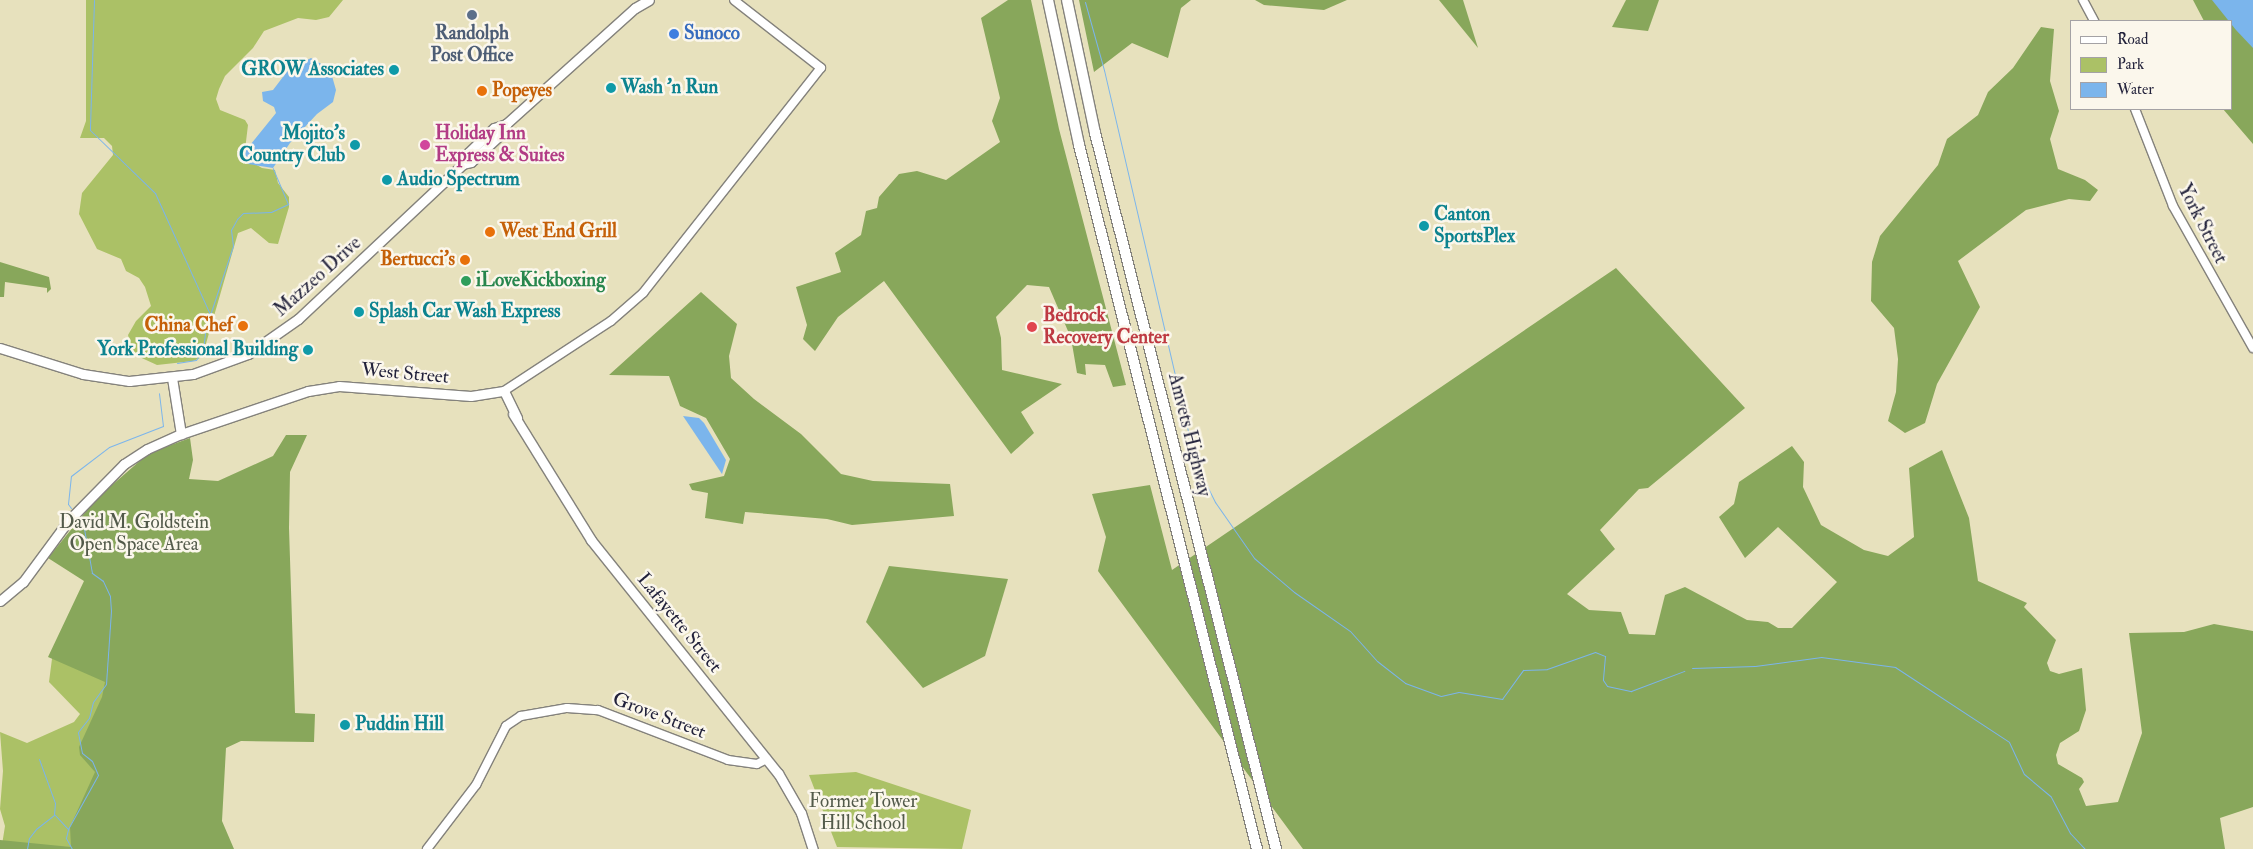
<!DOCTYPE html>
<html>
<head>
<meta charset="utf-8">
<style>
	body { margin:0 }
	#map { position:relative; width:2253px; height:849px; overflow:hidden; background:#e7e1bd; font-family:"IM FELL Double Pica",serif }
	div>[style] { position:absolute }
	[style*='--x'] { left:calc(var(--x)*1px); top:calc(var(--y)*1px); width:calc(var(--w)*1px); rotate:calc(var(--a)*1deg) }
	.green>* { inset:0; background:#abc166 }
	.forest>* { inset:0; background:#88a75b }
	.water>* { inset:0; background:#7bb5ec }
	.stream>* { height:1px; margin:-0.5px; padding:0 0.5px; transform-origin:0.5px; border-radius:0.5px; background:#7bb5ec }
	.roads { filter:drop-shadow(1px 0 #84827c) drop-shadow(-1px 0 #84827c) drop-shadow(0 1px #84827c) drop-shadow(0 -1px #84827c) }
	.minor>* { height:8px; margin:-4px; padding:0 4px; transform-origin:4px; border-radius:4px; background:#fff }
	.major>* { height:9px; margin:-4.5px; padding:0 4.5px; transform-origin:4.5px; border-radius:4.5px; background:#fff }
	.highway>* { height:10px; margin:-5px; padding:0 5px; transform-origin:5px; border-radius:5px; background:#fff }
	.dots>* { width:14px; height:14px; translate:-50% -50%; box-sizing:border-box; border:2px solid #fbf7ec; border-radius:50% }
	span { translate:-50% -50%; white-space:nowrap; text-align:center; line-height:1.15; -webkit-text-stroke:5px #fbf7ec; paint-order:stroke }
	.service-label { font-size:19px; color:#4e5e75; font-weight:700 }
	.shop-label { font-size:19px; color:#366cbe; font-weight:700 }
	.left { translate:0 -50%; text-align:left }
	.culture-label { font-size:19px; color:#0d838f; font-weight:700 }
	.right { translate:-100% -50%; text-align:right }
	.food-label { font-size:19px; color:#c56008; font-weight:700 }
	.hotel-label { font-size:19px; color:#b23c85; font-weight:700 }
	.street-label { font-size:19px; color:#22223b }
	.leisure-label { font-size:19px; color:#27864d; font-weight:700 }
	.health-label { font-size:19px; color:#be3a42; font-weight:700 }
	.park-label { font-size:19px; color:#525a4a }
	.legend { position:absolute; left:2070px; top:20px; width:162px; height:90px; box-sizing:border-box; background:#fbf7ec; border:1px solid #a4a2a5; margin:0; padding:6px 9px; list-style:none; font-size:15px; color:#22223b }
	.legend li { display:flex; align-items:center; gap:10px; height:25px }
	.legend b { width:25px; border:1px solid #a4a2a5 }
</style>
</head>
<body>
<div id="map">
	<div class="green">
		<i style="clip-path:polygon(86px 0,343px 0,329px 17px,316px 20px,298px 18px,264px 31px,253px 48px,225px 76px,219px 89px,216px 99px,220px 110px,245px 120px,248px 125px,244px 158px,262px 168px,275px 170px,278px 183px,289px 197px,289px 207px,278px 244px,269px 243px,251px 228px,238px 233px,205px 347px,200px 358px,193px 361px,157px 365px,133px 354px,128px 335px,136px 321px,151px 306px,145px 287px,139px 278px,126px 271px,121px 259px,97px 249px,79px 214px,82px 193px,113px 155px,112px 146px,104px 138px,80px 138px,86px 121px)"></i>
		<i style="clip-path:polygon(53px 651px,112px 657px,85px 849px,2px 845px,5px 826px,0 809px,3px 771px,0 732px,27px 743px,74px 722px,80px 714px,49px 682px)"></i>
		<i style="clip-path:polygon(856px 772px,971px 810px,962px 849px,837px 847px,809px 775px)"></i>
	</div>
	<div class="forest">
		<i style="clip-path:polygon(1008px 0,1031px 0,1059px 129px,1126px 385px,1113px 387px,1105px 365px,1085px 364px,1086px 375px,1077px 373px,1071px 338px,1049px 287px,1027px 285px,996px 317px,1001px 338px,1002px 370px,1062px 384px,1021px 412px,1034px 433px,1011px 454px,884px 281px,838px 317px,815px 351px,803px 339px,807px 325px,796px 287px,841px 272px,835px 253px,861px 235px,866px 211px,877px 208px,879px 197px,899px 174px,917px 171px,946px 180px,1000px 142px,992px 121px,1000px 98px,981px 18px)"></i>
		<i style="clip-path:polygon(1079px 0,1191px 0,1181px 8px,1168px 58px,1132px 43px,1094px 72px)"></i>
		<i style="clip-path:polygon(1255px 0,1347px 0,1324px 10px,1264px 5px)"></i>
		<i style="clip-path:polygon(1439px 0,1463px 0,1478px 48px)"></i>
		<i style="clip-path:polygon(1626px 0,1659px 0,1648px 31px,1612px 27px)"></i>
		<i style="clip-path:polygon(2193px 0,2253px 0,2253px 144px,2223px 109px,2232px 109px,2232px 21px,2204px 21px)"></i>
		<i style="clip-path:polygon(2041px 27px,2054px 29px,2050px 81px,2059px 111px,2050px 139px,2058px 169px,2085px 180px,2098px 190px,2090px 201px,2069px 199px,2026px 210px,1958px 261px,1980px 307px,1937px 384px,1925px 423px,1905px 433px,1888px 421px,1896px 392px,1898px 359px,1894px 328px,1871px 301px,1872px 262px,1880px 236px,1938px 165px,1947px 139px,1978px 115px,1988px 92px,2013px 68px)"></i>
		<i style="clip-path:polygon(0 262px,49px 277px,51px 289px,47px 293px,47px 288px,5px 282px,4px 297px,0 297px)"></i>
		<i style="clip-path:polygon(1616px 268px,1745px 408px,1648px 488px,1639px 489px,1600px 530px,1615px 549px,1567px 594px,1589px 610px,1621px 612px,1629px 634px,1655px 635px,1665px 595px,1685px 587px,1747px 620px,1768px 622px,1778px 628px,1792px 628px,1837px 582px,1778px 527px,1745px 558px,1719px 517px,1734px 504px,1739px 482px,1792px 446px,1804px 462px,1803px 487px,1821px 525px,1864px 550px,1888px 556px,1914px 537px,1909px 468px,1942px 450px,1969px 518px,1978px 581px,2027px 603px,2024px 607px,2056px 640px,2047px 663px,2050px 671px,2059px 674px,2082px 668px,2086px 710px,2079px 731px,2060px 743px,2056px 755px,2058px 764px,2082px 778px,2084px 782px,2079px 789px,2086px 806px,2118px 802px,2142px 733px,2129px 633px,2184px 632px,2214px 624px,2253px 631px,2253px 807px,2220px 818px,2225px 849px,1303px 849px,1098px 571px,1106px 537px,1092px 494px,1150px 485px,1172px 570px)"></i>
		<i style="clip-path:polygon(701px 292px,737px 324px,729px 356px,731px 378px,754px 399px,801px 434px,841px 474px,873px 481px,950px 484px,954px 516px,852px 525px,827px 519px,745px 512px,743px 524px,705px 518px,708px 493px,692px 490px,689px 484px,724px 476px,730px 459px,706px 418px,680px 406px,669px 376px,609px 375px)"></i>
		<i style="clip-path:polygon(286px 435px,307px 435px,290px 472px,289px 528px,295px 713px,315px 714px,314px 742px,241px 741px,226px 748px,222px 821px,234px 849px,0 849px,0 840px,71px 847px,70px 827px,95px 772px,80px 755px,79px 747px,102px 697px,105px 682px,48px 657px,84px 581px,48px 558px,96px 499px,149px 453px,190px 438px,193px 460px,189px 479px,218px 481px,273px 456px)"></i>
		<i style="clip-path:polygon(889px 566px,1008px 579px,985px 656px,923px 688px,866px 622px)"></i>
	</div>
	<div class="water">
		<i style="clip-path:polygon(2212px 0,2253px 0,2253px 48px,2236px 30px)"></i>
		<i style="clip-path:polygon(311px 58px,330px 69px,336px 90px,333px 102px,317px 114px,290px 143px,273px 168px,248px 164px,244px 158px,246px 150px,276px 113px,274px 107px,263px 101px,262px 92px,273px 90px,289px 69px)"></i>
		<i style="clip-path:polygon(683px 416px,699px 418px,704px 423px,726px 460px,722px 474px)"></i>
	</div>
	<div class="stream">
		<i style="--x:94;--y:0;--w:130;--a:91.8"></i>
		<i style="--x:90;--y:130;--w:91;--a:44.1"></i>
		<i style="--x:155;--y:193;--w:133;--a:65.6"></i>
		<i style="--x:1085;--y:2;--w:71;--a:74.4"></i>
		<i style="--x:1104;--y:70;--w:402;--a:76.9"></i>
		<i style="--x:1195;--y:462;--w:45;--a:63.4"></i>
		<i style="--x:1215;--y:502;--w:68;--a:55.1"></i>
		<i style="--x:1254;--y:558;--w:52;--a:40.4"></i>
		<i style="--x:1294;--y:592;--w:68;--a:34.9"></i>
		<i style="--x:1350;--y:631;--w:40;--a:48"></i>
		<i style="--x:1377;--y:661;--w:36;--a:38"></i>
		<i style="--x:1405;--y:683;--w:38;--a:20"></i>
		<i style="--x:1441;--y:696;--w:18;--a:-13"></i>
		<i style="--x:1459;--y:692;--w:44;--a:9.2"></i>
		<i style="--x:1502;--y:699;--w:36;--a:-54"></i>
		<i style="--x:1523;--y:670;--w:24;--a:-2"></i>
		<i style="--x:1547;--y:669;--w:51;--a:-19.5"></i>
		<i style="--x:1595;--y:652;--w:11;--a:22"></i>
		<i style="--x:1605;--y:656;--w:24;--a:95"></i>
		<i style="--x:1603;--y:680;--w:7;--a:56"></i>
		<i style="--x:1607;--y:686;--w:25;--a:12"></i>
		<i style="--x:1631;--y:691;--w:57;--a:-20.7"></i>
		<i style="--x:177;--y:363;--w:19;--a:-9"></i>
		<i style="--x:196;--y:360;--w:12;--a:-55"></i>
		<i style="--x:203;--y:350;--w:23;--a:-83"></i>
		<i style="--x:206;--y:327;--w:85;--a:-71.6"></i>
		<i style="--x:233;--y:246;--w:16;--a:-97"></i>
		<i style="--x:231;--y:230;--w:13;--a:-61"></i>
		<i style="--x:237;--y:219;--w:8;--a:-45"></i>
		<i style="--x:243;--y:213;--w:28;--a:-2"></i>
		<i style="--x:271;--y:212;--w:19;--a:-25"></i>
		<i style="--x:288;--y:204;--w:39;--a:-113"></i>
		<i style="--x:71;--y:508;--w:5;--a:-127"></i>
		<i style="--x:68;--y:504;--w:28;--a:-84"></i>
		<i style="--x:71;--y:476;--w:48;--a:-37.3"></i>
		<i style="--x:109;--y:447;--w:58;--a:-21.3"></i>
		<i style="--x:163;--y:426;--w:33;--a:-97"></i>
		<i style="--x:1692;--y:668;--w:63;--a:-1.8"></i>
		<i style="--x:1755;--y:666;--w:67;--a:-7.8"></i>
		<i style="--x:1821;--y:657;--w:75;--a:7.7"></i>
		<i style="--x:1895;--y:667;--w:136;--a:33.3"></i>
		<i style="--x:2009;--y:742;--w:35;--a:65"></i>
		<i style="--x:2024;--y:774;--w:35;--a:40"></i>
		<i style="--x:2051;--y:797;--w:41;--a:62.2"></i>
		<i style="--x:2070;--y:833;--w:22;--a:47"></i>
		<i style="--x:39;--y:759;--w:47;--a:70"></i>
		<i style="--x:55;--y:803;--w:11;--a:95"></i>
		<i style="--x:54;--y:814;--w:21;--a:47"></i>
		<i style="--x:27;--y:849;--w:11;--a:-80"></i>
		<i style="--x:29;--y:838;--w:11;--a:-52"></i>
		<i style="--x:36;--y:829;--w:23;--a:-38"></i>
		<i style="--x:72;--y:849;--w:13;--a:-119"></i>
		<i style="--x:66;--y:838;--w:9;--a:-77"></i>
		<i style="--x:68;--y:829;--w:62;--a:-60.9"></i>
		<i style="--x:98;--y:775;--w:15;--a:-113"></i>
		<i style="--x:92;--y:761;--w:13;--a:-141"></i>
		<i style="--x:82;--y:753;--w:21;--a:-101"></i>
		<i style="--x:78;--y:732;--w:18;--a:-52"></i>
		<i style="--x:89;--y:718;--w:16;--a:-76"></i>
		<i style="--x:93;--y:702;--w:22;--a:-54"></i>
		<i style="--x:106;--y:684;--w:73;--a:-86.1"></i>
		<i style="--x:111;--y:611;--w:15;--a:-94"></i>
		<i style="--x:110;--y:596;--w:17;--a:-115"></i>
		<i style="--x:103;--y:581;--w:14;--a:-144"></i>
		<i style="--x:92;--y:573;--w:51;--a:-100.2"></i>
		<i style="--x:83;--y:523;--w:7;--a:-124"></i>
	</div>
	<div class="roads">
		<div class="minor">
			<i style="--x:2083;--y:0;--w:24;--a:62"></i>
			<i style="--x:2135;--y:109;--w:104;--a:68.6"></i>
			<i style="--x:2173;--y:206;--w:163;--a:60.6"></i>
			<i style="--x:504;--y:391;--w:128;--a:-33.2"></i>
			<i style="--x:611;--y:321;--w:43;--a:-41.2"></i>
			<i style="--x:643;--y:293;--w:287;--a:-51.7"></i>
			<i style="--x:821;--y:68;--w:110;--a:-142"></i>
			<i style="--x:427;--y:849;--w:81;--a:-52.6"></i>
			<i style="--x:476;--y:785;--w:66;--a:-63"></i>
			<i style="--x:506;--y:726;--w:18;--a:-34"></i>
			<i style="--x:521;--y:716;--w:47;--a:-9.9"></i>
			<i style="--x:567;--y:708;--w:31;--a:4"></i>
			<i style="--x:598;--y:710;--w:139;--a:21"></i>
			<i style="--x:728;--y:760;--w:29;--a:8"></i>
			<i style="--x:757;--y:764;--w:11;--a:-27"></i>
		</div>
		<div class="major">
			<i style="--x:463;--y:164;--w:8;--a:-14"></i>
			<i style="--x:471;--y:162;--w:40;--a:-43"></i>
			<i style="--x:500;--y:135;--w:13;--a:-61"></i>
			<i style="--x:0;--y:348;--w:87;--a:17.4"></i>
			<i style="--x:83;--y:374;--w:47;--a:8.7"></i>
			<i style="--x:129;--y:381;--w:64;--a:-6.2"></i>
			<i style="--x:193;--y:374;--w:59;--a:-20"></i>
			<i style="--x:248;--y:354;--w:61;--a:-35"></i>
			<i style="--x:298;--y:319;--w:226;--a:-43.2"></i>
			<i style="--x:463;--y:164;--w:12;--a:-66"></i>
			<i style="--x:468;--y:153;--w:36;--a:-44"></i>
			<i style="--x:494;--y:128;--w:13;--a:-18"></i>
			<i style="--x:506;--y:124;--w:173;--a:-42"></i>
			<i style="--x:635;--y:8;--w:16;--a:-30"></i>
			<i style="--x:172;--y:378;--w:57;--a:80.9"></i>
			<i style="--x:513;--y:414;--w:148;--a:58.2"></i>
			<i style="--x:591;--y:540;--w:299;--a:51.3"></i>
			<i style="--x:778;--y:773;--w:46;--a:60.1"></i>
			<i style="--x:801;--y:813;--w:38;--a:72"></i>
			<i style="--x:0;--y:601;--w:30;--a:-40"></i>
			<i style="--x:23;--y:582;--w:76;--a:-53.6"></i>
			<i style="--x:68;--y:521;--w:80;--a:-45.5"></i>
			<i style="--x:124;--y:464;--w:27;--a:-33"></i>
			<i style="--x:147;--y:449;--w:37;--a:-24"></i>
			<i style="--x:181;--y:434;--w:134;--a:-18.7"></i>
			<i style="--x:308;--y:391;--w:31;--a:-9"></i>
			<i style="--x:339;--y:386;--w:132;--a:4.3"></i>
			<i style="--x:471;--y:396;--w:33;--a:-9"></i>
			<i style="--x:504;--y:391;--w:30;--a:64"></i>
		</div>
		<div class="highway">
			<i style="--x:1048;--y:0;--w:148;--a:77.9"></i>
			<i style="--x:1079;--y:145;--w:726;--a:75.81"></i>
			<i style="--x:1067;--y:0;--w:136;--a:78.1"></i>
			<i style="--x:1095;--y:133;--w:739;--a:75.81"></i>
		</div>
	</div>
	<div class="dots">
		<i style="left:472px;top:15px;background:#5c6f8a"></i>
		<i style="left:674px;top:34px;background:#3f7fe0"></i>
		<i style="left:394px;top:70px;background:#0f9aa8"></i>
		<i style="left:611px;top:88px;background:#0f9aa8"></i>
		<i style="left:482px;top:91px;background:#e8710a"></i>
		<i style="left:355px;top:145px;background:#0f9aa8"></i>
		<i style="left:425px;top:145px;background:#d1479c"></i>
		<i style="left:387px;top:180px;background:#0f9aa8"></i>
		<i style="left:1424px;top:226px;background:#0f9aa8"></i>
		<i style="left:490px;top:232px;background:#e8710a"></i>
		<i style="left:465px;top:260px;background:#e8710a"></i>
		<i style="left:466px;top:281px;background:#2e9e5b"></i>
		<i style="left:359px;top:312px;background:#0f9aa8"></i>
		<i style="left:243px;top:326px;background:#e8710a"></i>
		<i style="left:1032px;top:327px;background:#e0444e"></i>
		<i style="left:308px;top:350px;background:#0f9aa8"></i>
		<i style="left:345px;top:725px;background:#0f9aa8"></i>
	</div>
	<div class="service-label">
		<span style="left:472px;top:45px">Randolph<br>Post Office</span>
	</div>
	<div class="shop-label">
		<span class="left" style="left:684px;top:34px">Sunoco</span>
	</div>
	<div class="culture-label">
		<span class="right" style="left:384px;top:70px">GROW Associates</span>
		<span class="left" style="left:621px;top:88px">Wash 'n Run</span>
		<span class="right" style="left:345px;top:145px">Mojito's<br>Country Club</span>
		<span class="left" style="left:397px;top:180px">Audio Spectrum</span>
		<span class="left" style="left:1434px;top:226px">Canton<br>SportsPlex</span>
		<span class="left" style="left:369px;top:312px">Splash Car Wash Express</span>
		<span class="right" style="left:298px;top:350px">York Professional Building</span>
		<span class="left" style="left:355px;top:725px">Puddin Hill</span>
	</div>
	<div class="food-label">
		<span class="left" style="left:492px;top:91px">Popeyes</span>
		<span class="left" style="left:500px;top:232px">West End Grill</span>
		<span class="right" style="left:455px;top:260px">Bertucci's</span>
		<span class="right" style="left:233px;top:326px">China Chef</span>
	</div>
	<div class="hotel-label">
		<span class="left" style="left:435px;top:145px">Holiday Inn<br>Express &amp; Suites</span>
	</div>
	<div class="street-label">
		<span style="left:2202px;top:224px;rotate:63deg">York Street</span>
		<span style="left:318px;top:277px;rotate:-42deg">Mazzeo Drive</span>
		<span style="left:405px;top:374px;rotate:5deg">West Street</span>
		<span style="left:1189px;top:435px;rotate:76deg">Amvets Highway</span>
		<span style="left:679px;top:623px;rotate:51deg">Lafayette Street</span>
		<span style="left:659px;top:716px;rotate:21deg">Grove Street</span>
	</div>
	<div class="leisure-label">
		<span class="left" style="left:476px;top:281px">iLoveKickboxing</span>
	</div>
	<div class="health-label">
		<span class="left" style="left:1043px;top:327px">Bedrock<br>Recovery Center</span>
	</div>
	<div class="park-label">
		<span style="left:134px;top:534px">David M. Goldstein<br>Open Space Area</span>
		<span style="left:863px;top:813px">Former Tower<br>Hill School</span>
	</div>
	<ul class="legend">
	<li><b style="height:6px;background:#fff"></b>Road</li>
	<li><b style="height:14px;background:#abc166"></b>Park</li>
	<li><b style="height:14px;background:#7bb5ec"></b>Water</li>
	</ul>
</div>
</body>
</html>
